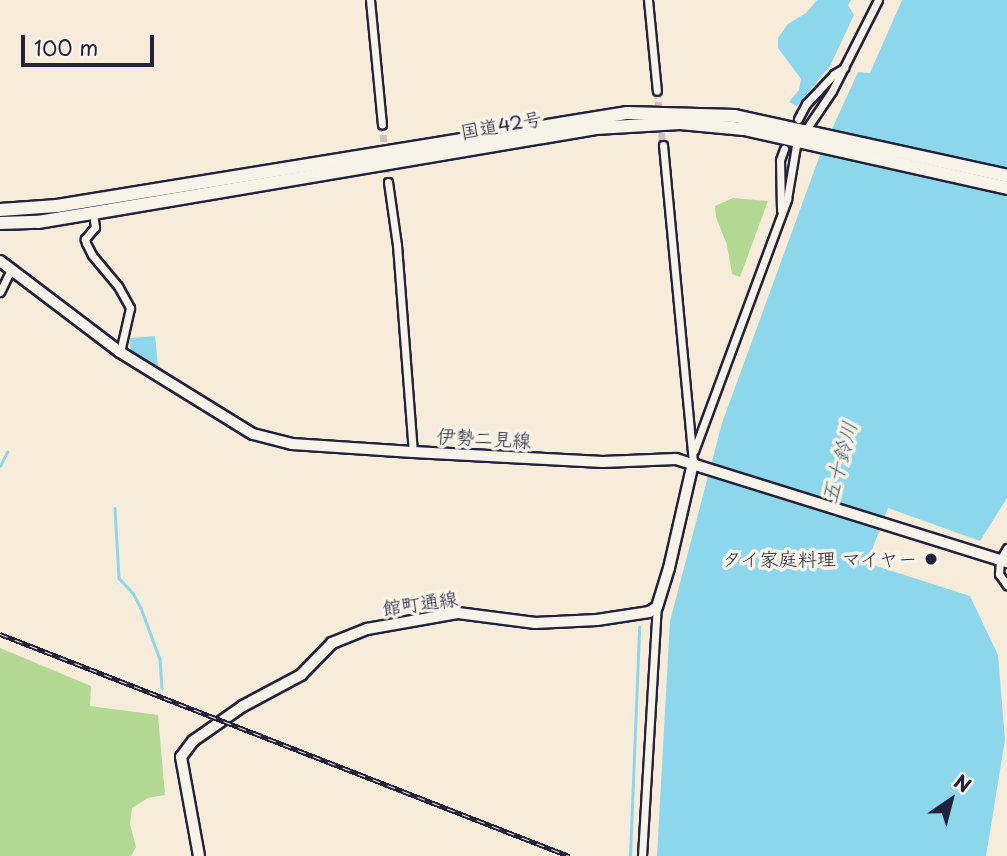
<!DOCTYPE html>
<html>
<head>
<meta charset="utf-8">
<style>
	body { margin:0 }
	#map { position:relative; width:1007px; height:856px; overflow:hidden; background:#f7ebda; font-family:"Playpen Sans","Klee One",sans-serif }
	div>[style] { position:absolute }
	[style*='--x'] { left:calc(var(--x)*1px); top:calc(var(--y)*1px); width:calc(var(--w)*1px); rotate:calc(var(--a)*1deg) }
	.green>* { inset:0; background:#b2d894 }
	.water>* { inset:0; background:#8cd7ec }
	.stream>* { height:2.5px; margin:-1.25px; padding:0 1.25px; transform-origin:1.25px; border-radius:1.25px; background:#8cd7ec }
	.street-tunnel>* { height:7px; margin-top:-3.5px; transform-origin:0; background:repeating-linear-gradient(90deg,#ccc3ba 0 7px,transparent 0 10.5px) }
	.roads { filter:drop-shadow(2px 0 #22223b) drop-shadow(-2px 0 #22223b) drop-shadow(0 2px #22223b) drop-shadow(0 -2px #22223b) }
	.street>* { height:7px; margin:-3.5px; padding:0 3.5px; transform-origin:3.5px; border-radius:3.5px; background:#f7f3e8 }
	.secondary>* { height:10px; margin:-5px; padding:0 5px; transform-origin:5px; border-radius:5px; background:#f7f3e8 }
	.highway>* { height:12px; margin:-6px; padding:0 6px; transform-origin:6px; border-radius:6px; background:#f7f3e8 }
	.rail>* { height:5px; margin-top:-2.5px; transform-origin:0; background:repeating-linear-gradient(90deg,#f7f3e8 0 8px,#22223b 0 16px); box-sizing:border-box; border-block:2px solid #22223b }
	.dots>* { width:19px; height:19px; translate:-50% -50%; box-sizing:border-box; border:4px solid #f7f3e8; border-radius:50% }
	span { translate:-50% -50%; white-space:nowrap; text-align:center; line-height:1.15; -webkit-text-stroke:7px #f7f3e8; paint-order:stroke }
	.street-label { font-size:19px; color:#22223b }
	.poi-label { font-size:19px; color:#22223b }
	.right { translate:-100% -50%; text-align:right }
	.water-label { font-size:21px; color:#425870; font-style:italic }
	.north { position:absolute; left:916px; top:765px; width:70px; height:70px; -webkit-text-stroke:5px #f7f3e8; paint-order:stroke; rotate:35deg; font-size:19px; font-weight:700; line-height:28px; text-align:center; color:#22223b }
	.north::after { content:''; display:block; margin:auto; width:24px; height:32px; background:#22223b; clip-path:polygon(50% 0,100% 100%,50% 72%,0 100%) }
	.scale { position:absolute; left:21px; top:35px; width:133px; height:32px; box-sizing:border-box; border:4px solid #22223b; border-top:0; padding-left:9px; font-size:21px; line-height:24px; white-space:nowrap; color:#22223b; -webkit-text-stroke:5px #f7f3e8; paint-order:stroke }
</style>
</head>
<body>
<div id="map">
	<div class="green">
		<i style="clip-path:polygon(733px 198px,768px 201px,740px 277px,732px 274px,727px 245px,716px 217px,715px 206px)"></i>
		<i style="clip-path:polygon(0 648px,91px 686px,90px 706px,158px 715px,165px 795px,148px 798px,132px 808px,130px 824px,136px 847px,131px 856px,0 856px)"></i>
	</div>
	<div class="water">
		<i style="clip-path:polygon(817px 0,851px 0,848px 5px,854px 15px,830px 66px,797px 106px,789px 102px,799px 90px,801px 79px,778px 48px,778px 38px,788px 24px,806px 13px)"></i>
		<i style="clip-path:polygon(902px 0,1007px 0,1007px 498px,980px 541px,888px 508px,867px 563px,970px 596px,998px 655px,1005px 740px,986px 856px,657px 856px,670px 621px,722px 423px,820px 155px,858px 72px,870px 73px)"></i>
		<i style="clip-path:polygon(155px 336px,158px 366px,177px 379px,174px 384px,131px 356px,130px 338px)"></i>
	</div>
	<div class="stream">
		<i style="--x:0;--y:466;--w:16;--a:-63"></i>
		<i style="--x:115;--y:508;--w:70;--a:86.7"></i>
		<i style="--x:119;--y:578;--w:21;--a:47"></i>
		<i style="--x:133;--y:593;--w:17;--a:62"></i>
		<i style="--x:141;--y:608;--w:54;--a:69.6"></i>
		<i style="--x:160;--y:659;--w:29;--a:86"></i>
		<i style="--x:630;--y:856;--w:229;--a:-87.7"></i>
	</div>
	<div class="street-tunnel">
		<i style="--x:657;--y:91;--w:54;--a:83.7"></i>
		<i style="--x:382;--y:124;--w:58;--a:84.1"></i>
	</div>
	<div class="roads">
		<div class="street">
			<i style="--x:370;--y:0;--w:125;--a:84.5"></i>
			<i style="--x:648;--y:0;--w:91;--a:84.4"></i>
			<i style="--x:798;--y:119;--w:17;--a:-62"></i>
			<i style="--x:806;--y:104;--w:41;--a:-47"></i>
			<i style="--x:834;--y:74;--w:12;--a:-31"></i>
			<i style="--x:805;--y:131;--w:48;--a:-56"></i>
			<i style="--x:832;--y:91;--w:102;--a:-63.2"></i>
			<i style="--x:663;--y:145;--w:319;--a:84.6"></i>
			<i style="--x:388;--y:182;--w:64;--a:81.9"></i>
			<i style="--x:397;--y:245;--w:208;--a:85.6"></i>
			<i style="--x:781;--y:210;--w:50;--a:-91.1"></i>
			<i style="--x:780;--y:160;--w:12;--a:-70"></i>
			<i style="--x:93;--y:213;--w:14;--a:82"></i>
			<i style="--x:95;--y:227;--w:16;--a:130"></i>
			<i style="--x:85;--y:239;--w:4;--a:76"></i>
			<i style="--x:86;--y:243;--w:13;--a:63"></i>
			<i style="--x:92;--y:255;--w:40;--a:50"></i>
			<i style="--x:118;--y:286;--w:25;--a:61"></i>
			<i style="--x:130;--y:308;--w:45;--a:102.8"></i>
			<i style="--x:0;--y:292;--w:25;--a:-64"></i>
			<i style="--x:694;--y:451;--w:269;--a:-69.7"></i>
			<i style="--x:787;--y:199;--w:60;--a:-80.4"></i>
			<i style="--x:1007;--y:548;--w:14;--a:120"></i>
			<i style="--x:1000;--y:560;--w:14;--a:94"></i>
			<i style="--x:999;--y:574;--w:14;--a:54"></i>
			<i style="--x:642;--y:856;--w:249;--a:-86.6"></i>
		</div>
		<div class="secondary">
			<i style="--x:0;--y:261;--w:151;--a:37.2"></i>
			<i style="--x:120;--y:352;--w:156;--a:31.7"></i>
			<i style="--x:253;--y:434;--w:40;--a:14.4"></i>
			<i style="--x:292;--y:444;--w:121;--a:3.8"></i>
			<i style="--x:413;--y:452;--w:190;--a:3"></i>
			<i style="--x:603;--y:462;--w:73;--a:-2.4"></i>
			<i style="--x:676;--y:459;--w:347;--a:17.3"></i>
			<i style="--x:199;--y:856;--w:101;--a:-100.3"></i>
			<i style="--x:181;--y:757;--w:20;--a:-53"></i>
			<i style="--x:193;--y:741;--w:61;--a:-35"></i>
			<i style="--x:243;--y:706;--w:66;--a:-28.1"></i>
			<i style="--x:301;--y:675;--w:45;--a:-45.9"></i>
			<i style="--x:332;--y:643;--w:38;--a:-22"></i>
			<i style="--x:367;--y:629;--w:92;--a:-10"></i>
			<i style="--x:458;--y:613;--w:78;--a:7.4"></i>
			<i style="--x:535;--y:623;--w:62;--a:-2.8"></i>
			<i style="--x:597;--y:620;--w:53;--a:-8.7"></i>
			<i style="--x:649;--y:612;--w:9;--a:-32"></i>
			<i style="--x:657;--y:607;--w:41;--a:-72.9"></i>
			<i style="--x:669;--y:568;--w:108;--a:-77.1"></i>
		</div>
		<div class="highway">
			<i style="--x:0;--y:210;--w:57;--a:-4"></i>
			<i style="--x:57;--y:206;--w:578;--a:-9.27"></i>
			<i style="--x:627;--y:113;--w:108;--a:1.6"></i>
			<i style="--x:735;--y:116;--w:279;--a:12.4"></i>
			<i style="--x:0;--y:223;--w:38;--a:-2"></i>
			<i style="--x:38;--y:222;--w:56;--a:-9.3"></i>
			<i style="--x:93;--y:213;--w:510;--a:-9.59"></i>
			<i style="--x:596;--y:128;--w:84;--a:-3.4"></i>
			<i style="--x:680;--y:123;--w:64;--a:5.4"></i>
			<i style="--x:744;--y:129;--w:270;--a:12.6"></i>
		</div>
	</div>
	<div class="rail">
		<i style="--x:0;--y:634;--w:611;--a:21.31"></i>
	</div>
	<div class="dots">
		<i style="left:931px;top:559px;background:#22223b"></i>
	</div>
	<div class="street-label">
		<span style="left:501px;top:125px;rotate:-10deg">国道42号</span>
		<span style="left:484px;top:438px;rotate:3deg">伊勢二見線</span>
		<span style="left:420px;top:603px;rotate:-8deg">館町通線</span>
	</div>
	<div class="poi-label">
		<span class="right" style="left:917px;top:559px">タイ家庭料理 マイヤー</span>
	</div>
	<div class="water-label">
		<span style="left:838px;top:462px;rotate:-75deg">五十鈴川</span>
	</div>
	<div class="north">N</div>
	<div class="scale">100 m</div>
</div>
</body>
</html>
